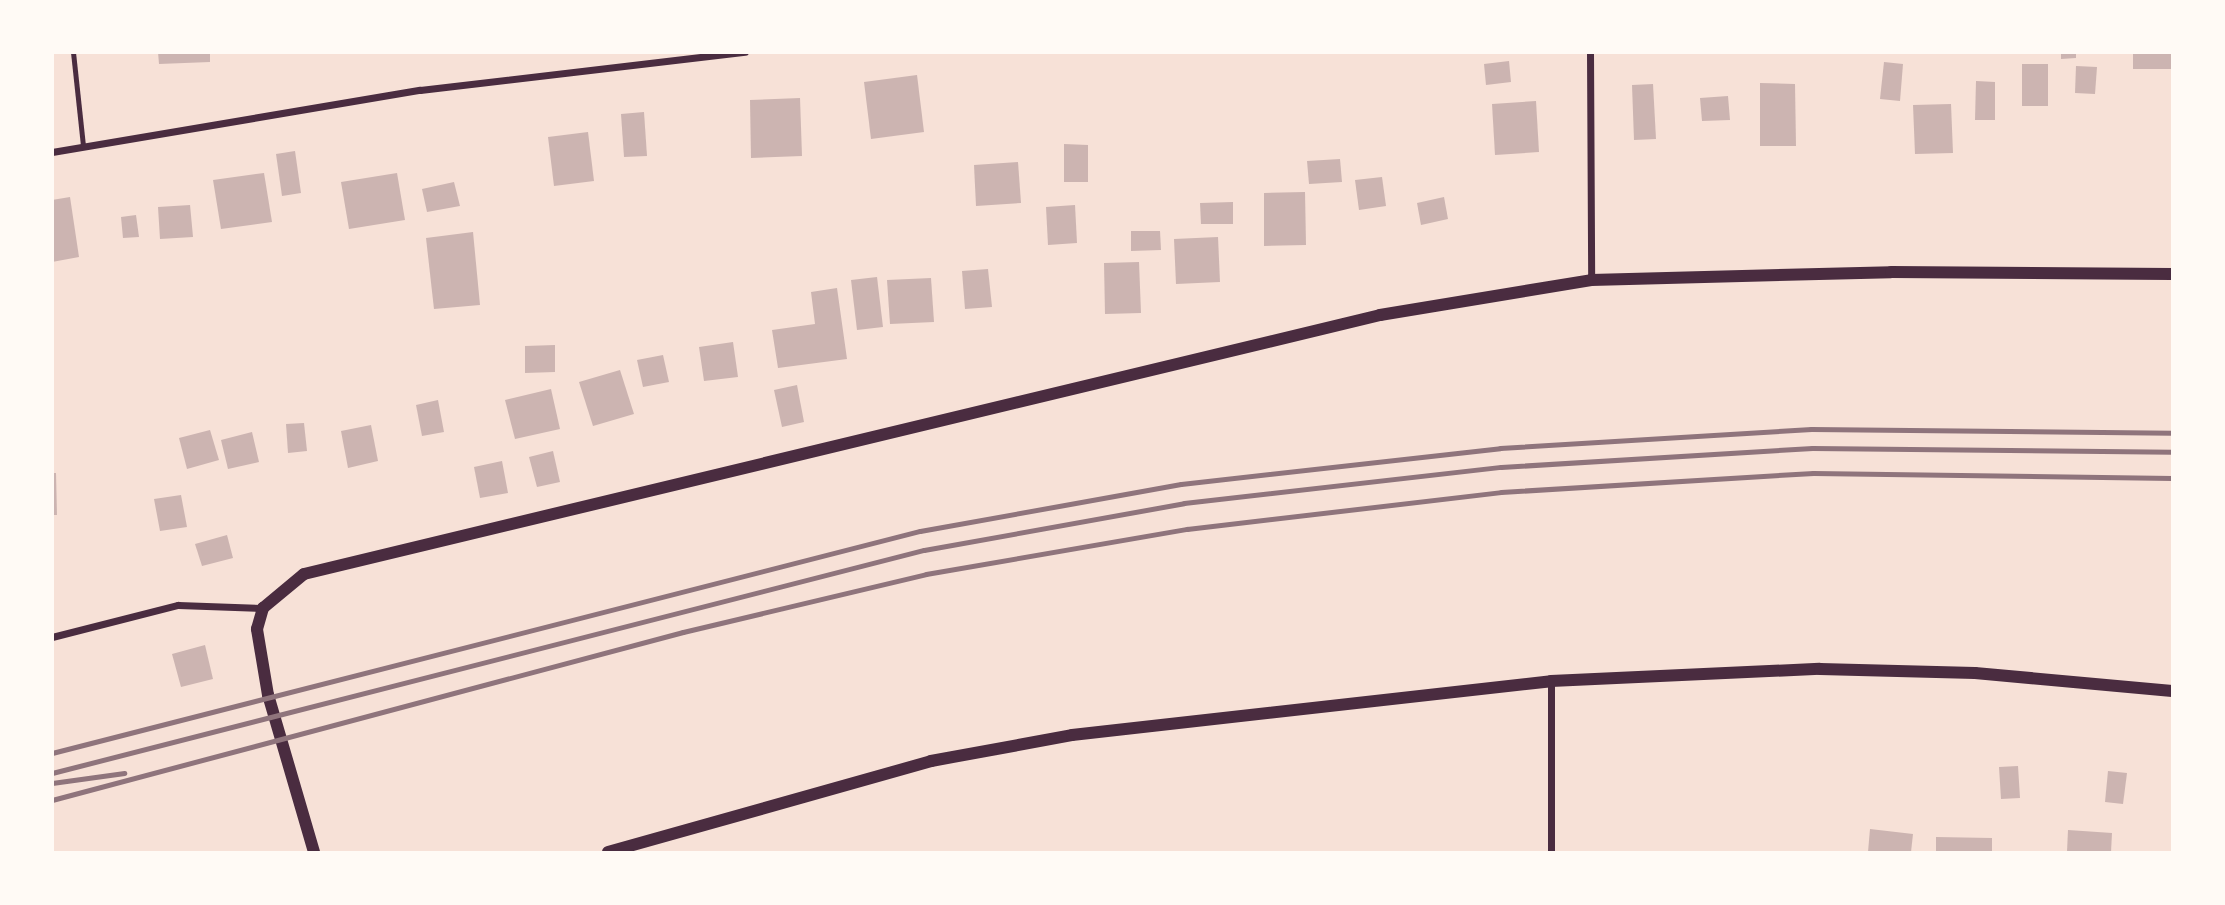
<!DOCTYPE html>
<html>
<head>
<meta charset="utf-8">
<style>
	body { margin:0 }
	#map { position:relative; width:2225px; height:905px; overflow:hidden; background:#f7e1d7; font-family:"Roboto Condensed",sans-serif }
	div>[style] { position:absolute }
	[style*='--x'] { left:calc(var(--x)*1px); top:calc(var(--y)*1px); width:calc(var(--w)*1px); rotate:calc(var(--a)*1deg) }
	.building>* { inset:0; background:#ccb4b1 }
	.service>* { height:5px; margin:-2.5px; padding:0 2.5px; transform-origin:2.5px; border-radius:2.5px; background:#4a2c40 }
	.minor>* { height:7px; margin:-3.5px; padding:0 3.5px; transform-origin:3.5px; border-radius:3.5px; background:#4a2c40 }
	.tertiary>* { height:12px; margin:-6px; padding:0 6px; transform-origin:6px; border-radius:6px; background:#4a2c40 }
	.rail>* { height:5px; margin:-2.5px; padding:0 2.5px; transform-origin:2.5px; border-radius:2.5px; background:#8f747c }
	span { translate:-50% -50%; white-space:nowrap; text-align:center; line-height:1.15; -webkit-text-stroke:6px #fffaf5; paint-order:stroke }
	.frame { position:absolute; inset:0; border:54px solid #fffaf5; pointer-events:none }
</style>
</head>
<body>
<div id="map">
	<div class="building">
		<i style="clip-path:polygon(158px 52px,210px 52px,210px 62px,159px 64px)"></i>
		<i style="clip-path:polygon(2061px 52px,2076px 52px,2076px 58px,2061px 59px)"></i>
		<i style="clip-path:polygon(2133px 52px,2172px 52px,2172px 69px,2133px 69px)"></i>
		<i style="clip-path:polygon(1509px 61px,1511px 82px,1486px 85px,1484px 64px)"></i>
		<i style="clip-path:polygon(1884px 62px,1903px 64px,1900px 101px,1880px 99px)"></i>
		<i style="clip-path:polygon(2022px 64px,2048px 64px,2048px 106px,2022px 106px)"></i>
		<i style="clip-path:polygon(2076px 66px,2097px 67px,2095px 94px,2075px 93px)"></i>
		<i style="clip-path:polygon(917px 75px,924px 132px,871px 139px,864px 82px)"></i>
		<i style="clip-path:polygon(1976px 81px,1995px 82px,1995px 120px,1975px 120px)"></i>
		<i style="clip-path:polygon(1760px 83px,1795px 84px,1796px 146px,1760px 146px)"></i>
		<i style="clip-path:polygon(1653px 84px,1656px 139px,1634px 140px,1632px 85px)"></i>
		<i style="clip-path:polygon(1728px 96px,1730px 120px,1702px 121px,1700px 98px)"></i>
		<i style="clip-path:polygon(800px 98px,802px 156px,751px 158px,750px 100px)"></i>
		<i style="clip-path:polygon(1536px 101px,1539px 152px,1495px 155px,1492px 104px)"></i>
		<i style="clip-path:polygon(1951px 104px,1953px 153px,1915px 154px,1913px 105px)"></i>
		<i style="clip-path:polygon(644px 112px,647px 156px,624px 157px,621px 114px)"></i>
		<i style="clip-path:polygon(588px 132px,594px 181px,554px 186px,548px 137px)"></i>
		<i style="clip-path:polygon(1064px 144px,1088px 145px,1088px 182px,1064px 182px)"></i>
		<i style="clip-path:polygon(295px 151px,301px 193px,282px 196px,276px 154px)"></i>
		<i style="clip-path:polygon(1340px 159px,1342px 182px,1309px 184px,1307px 161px)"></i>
		<i style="clip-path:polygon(1018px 162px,1021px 203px,976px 206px,974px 165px)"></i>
		<i style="clip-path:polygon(264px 173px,272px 222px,221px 229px,213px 180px)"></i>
		<i style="clip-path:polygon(397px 173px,405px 220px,349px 229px,341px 182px)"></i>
		<i style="clip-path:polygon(1382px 177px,1386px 206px,1359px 210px,1355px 180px)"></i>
		<i style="clip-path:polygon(454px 182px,460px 206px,427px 212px,422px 189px)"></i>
		<i style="clip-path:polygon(1305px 192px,1306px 245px,1264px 246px,1264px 193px)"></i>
		<i style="clip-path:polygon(70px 197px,79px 257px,52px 262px,52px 200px)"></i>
		<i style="clip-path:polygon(1444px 197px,1448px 219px,1421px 225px,1417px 203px)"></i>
		<i style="clip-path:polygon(1233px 202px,1233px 224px,1201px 224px,1200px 203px)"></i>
		<i style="clip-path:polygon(190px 205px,193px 237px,160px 239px,158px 207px)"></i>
		<i style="clip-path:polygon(1075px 205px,1077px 243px,1048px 245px,1046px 207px)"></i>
		<i style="clip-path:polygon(136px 215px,139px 237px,123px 238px,121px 217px)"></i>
		<i style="clip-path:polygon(1131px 231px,1160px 231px,1161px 250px,1131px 251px)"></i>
		<i style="clip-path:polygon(473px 232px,480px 305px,434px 309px,426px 238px)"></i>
		<i style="clip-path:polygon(1218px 237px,1220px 282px,1176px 284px,1174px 239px)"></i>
		<i style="clip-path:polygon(1139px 262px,1141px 313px,1105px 314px,1104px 263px)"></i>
		<i style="clip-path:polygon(988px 269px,992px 307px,965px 309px,962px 271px)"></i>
		<i style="clip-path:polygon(877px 277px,883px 327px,857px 330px,851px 280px)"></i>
		<i style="clip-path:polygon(931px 278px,934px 322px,890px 324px,887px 280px)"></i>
		<i style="clip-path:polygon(837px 288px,847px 359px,778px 368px,772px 330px,815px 324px,811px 292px)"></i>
		<i style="clip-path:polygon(733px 342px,738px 377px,704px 381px,699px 347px)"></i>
		<i style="clip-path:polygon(555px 345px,555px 372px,525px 373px,525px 346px)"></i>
		<i style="clip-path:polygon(663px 355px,669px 382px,643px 387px,637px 360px)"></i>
		<i style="clip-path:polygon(620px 370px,634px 414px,593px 426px,579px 382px)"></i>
		<i style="clip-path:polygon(797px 385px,804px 422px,782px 427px,774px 390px)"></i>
		<i style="clip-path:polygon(551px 389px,560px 429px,515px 439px,505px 400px)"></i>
		<i style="clip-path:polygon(438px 400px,444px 432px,422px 436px,416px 405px)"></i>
		<i style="clip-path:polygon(304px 423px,307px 451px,288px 453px,286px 424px)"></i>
		<i style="clip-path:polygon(371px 425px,378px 461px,348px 468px,341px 431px)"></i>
		<i style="clip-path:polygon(210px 430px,219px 460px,187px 469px,179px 438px)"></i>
		<i style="clip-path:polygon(252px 432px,259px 462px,228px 469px,221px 440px)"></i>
		<i style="clip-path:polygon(553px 451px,560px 482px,537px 487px,529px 457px)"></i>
		<i style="clip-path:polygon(502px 461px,508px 493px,480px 498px,474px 467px)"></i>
		<i style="clip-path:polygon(52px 473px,56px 473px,57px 515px,52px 515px)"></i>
		<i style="clip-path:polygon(181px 495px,187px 527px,160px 531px,154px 499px)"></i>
		<i style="clip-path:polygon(227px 535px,233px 558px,202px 566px,195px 544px)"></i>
		<i style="clip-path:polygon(205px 645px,213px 679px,181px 687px,172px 654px)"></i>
		<i style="clip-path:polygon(2018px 766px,2020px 798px,2001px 799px,1999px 767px)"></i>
		<i style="clip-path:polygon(2108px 771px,2127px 773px,2123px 804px,2105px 802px)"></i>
		<i style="clip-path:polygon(1870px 829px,1913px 834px,1911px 852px,1868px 852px)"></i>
		<i style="clip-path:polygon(2068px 830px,2112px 833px,2111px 852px,2067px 852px)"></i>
		<i style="clip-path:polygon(1936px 837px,1992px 838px,1992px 852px,1936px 852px)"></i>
	</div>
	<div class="service">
		<i style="--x:73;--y:52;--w:95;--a:83.9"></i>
	</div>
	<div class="minor">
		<i style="--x:1590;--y:52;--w:228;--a:89.7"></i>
		<i style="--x:52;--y:152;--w:373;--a:-9.6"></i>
		<i style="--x:420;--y:90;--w:327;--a:-6.7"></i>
		<i style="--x:52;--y:637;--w:130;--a:-14.3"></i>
		<i style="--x:178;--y:605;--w:85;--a:2"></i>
		<i style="--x:1551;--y:852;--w:171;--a:-90"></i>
	</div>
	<div class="tertiary">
		<i style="--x:314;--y:852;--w:164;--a:-106.3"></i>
		<i style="--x:268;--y:695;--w:67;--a:-99.5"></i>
		<i style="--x:257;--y:629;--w:22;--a:-74"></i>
		<i style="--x:263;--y:608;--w:53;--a:-39.7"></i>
		<i style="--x:304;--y:574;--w:1107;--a:-13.53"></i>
		<i style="--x:1380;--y:315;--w:214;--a:-9.4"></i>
		<i style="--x:1591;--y:280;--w:300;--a:-1.5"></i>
		<i style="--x:1891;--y:272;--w:281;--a:0.4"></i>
		<i style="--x:608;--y:852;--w:336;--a:-15.7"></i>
		<i style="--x:931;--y:761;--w:143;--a:-10.4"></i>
		<i style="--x:1072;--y:735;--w:482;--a:-6.4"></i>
		<i style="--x:1551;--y:681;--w:269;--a:-2.6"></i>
		<i style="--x:1820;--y:669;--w:155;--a:1.5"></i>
		<i style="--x:1975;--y:673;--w:198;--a:5.2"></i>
	</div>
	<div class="rail">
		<i style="--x:52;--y:753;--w:896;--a:-14.35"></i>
		<i style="--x:920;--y:531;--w:265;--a:-10.2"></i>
		<i style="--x:1181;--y:484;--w:321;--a:-6.4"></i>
		<i style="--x:1500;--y:448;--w:312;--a:-3.5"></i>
		<i style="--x:1811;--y:429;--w:361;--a:0.6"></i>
		<i style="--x:52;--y:773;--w:900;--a:-14.35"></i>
		<i style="--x:924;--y:550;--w:264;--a:-10.2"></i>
		<i style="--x:1184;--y:503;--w:319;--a:-6.5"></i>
		<i style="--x:1501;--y:467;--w:312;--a:-3.5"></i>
		<i style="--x:1812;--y:448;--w:360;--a:0.6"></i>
		<i style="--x:52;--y:783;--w:73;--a:-7.9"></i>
		<i style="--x:52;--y:800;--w:653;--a:-14.91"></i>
		<i style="--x:683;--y:632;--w:250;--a:-13.4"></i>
		<i style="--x:926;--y:574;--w:265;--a:-9.8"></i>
		<i style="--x:1187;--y:529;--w:316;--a:-6.7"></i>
		<i style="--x:1501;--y:492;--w:313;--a:-3.5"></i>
		<i style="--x:1813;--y:473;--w:359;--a:0.8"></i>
	</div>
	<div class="frame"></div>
</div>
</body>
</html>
